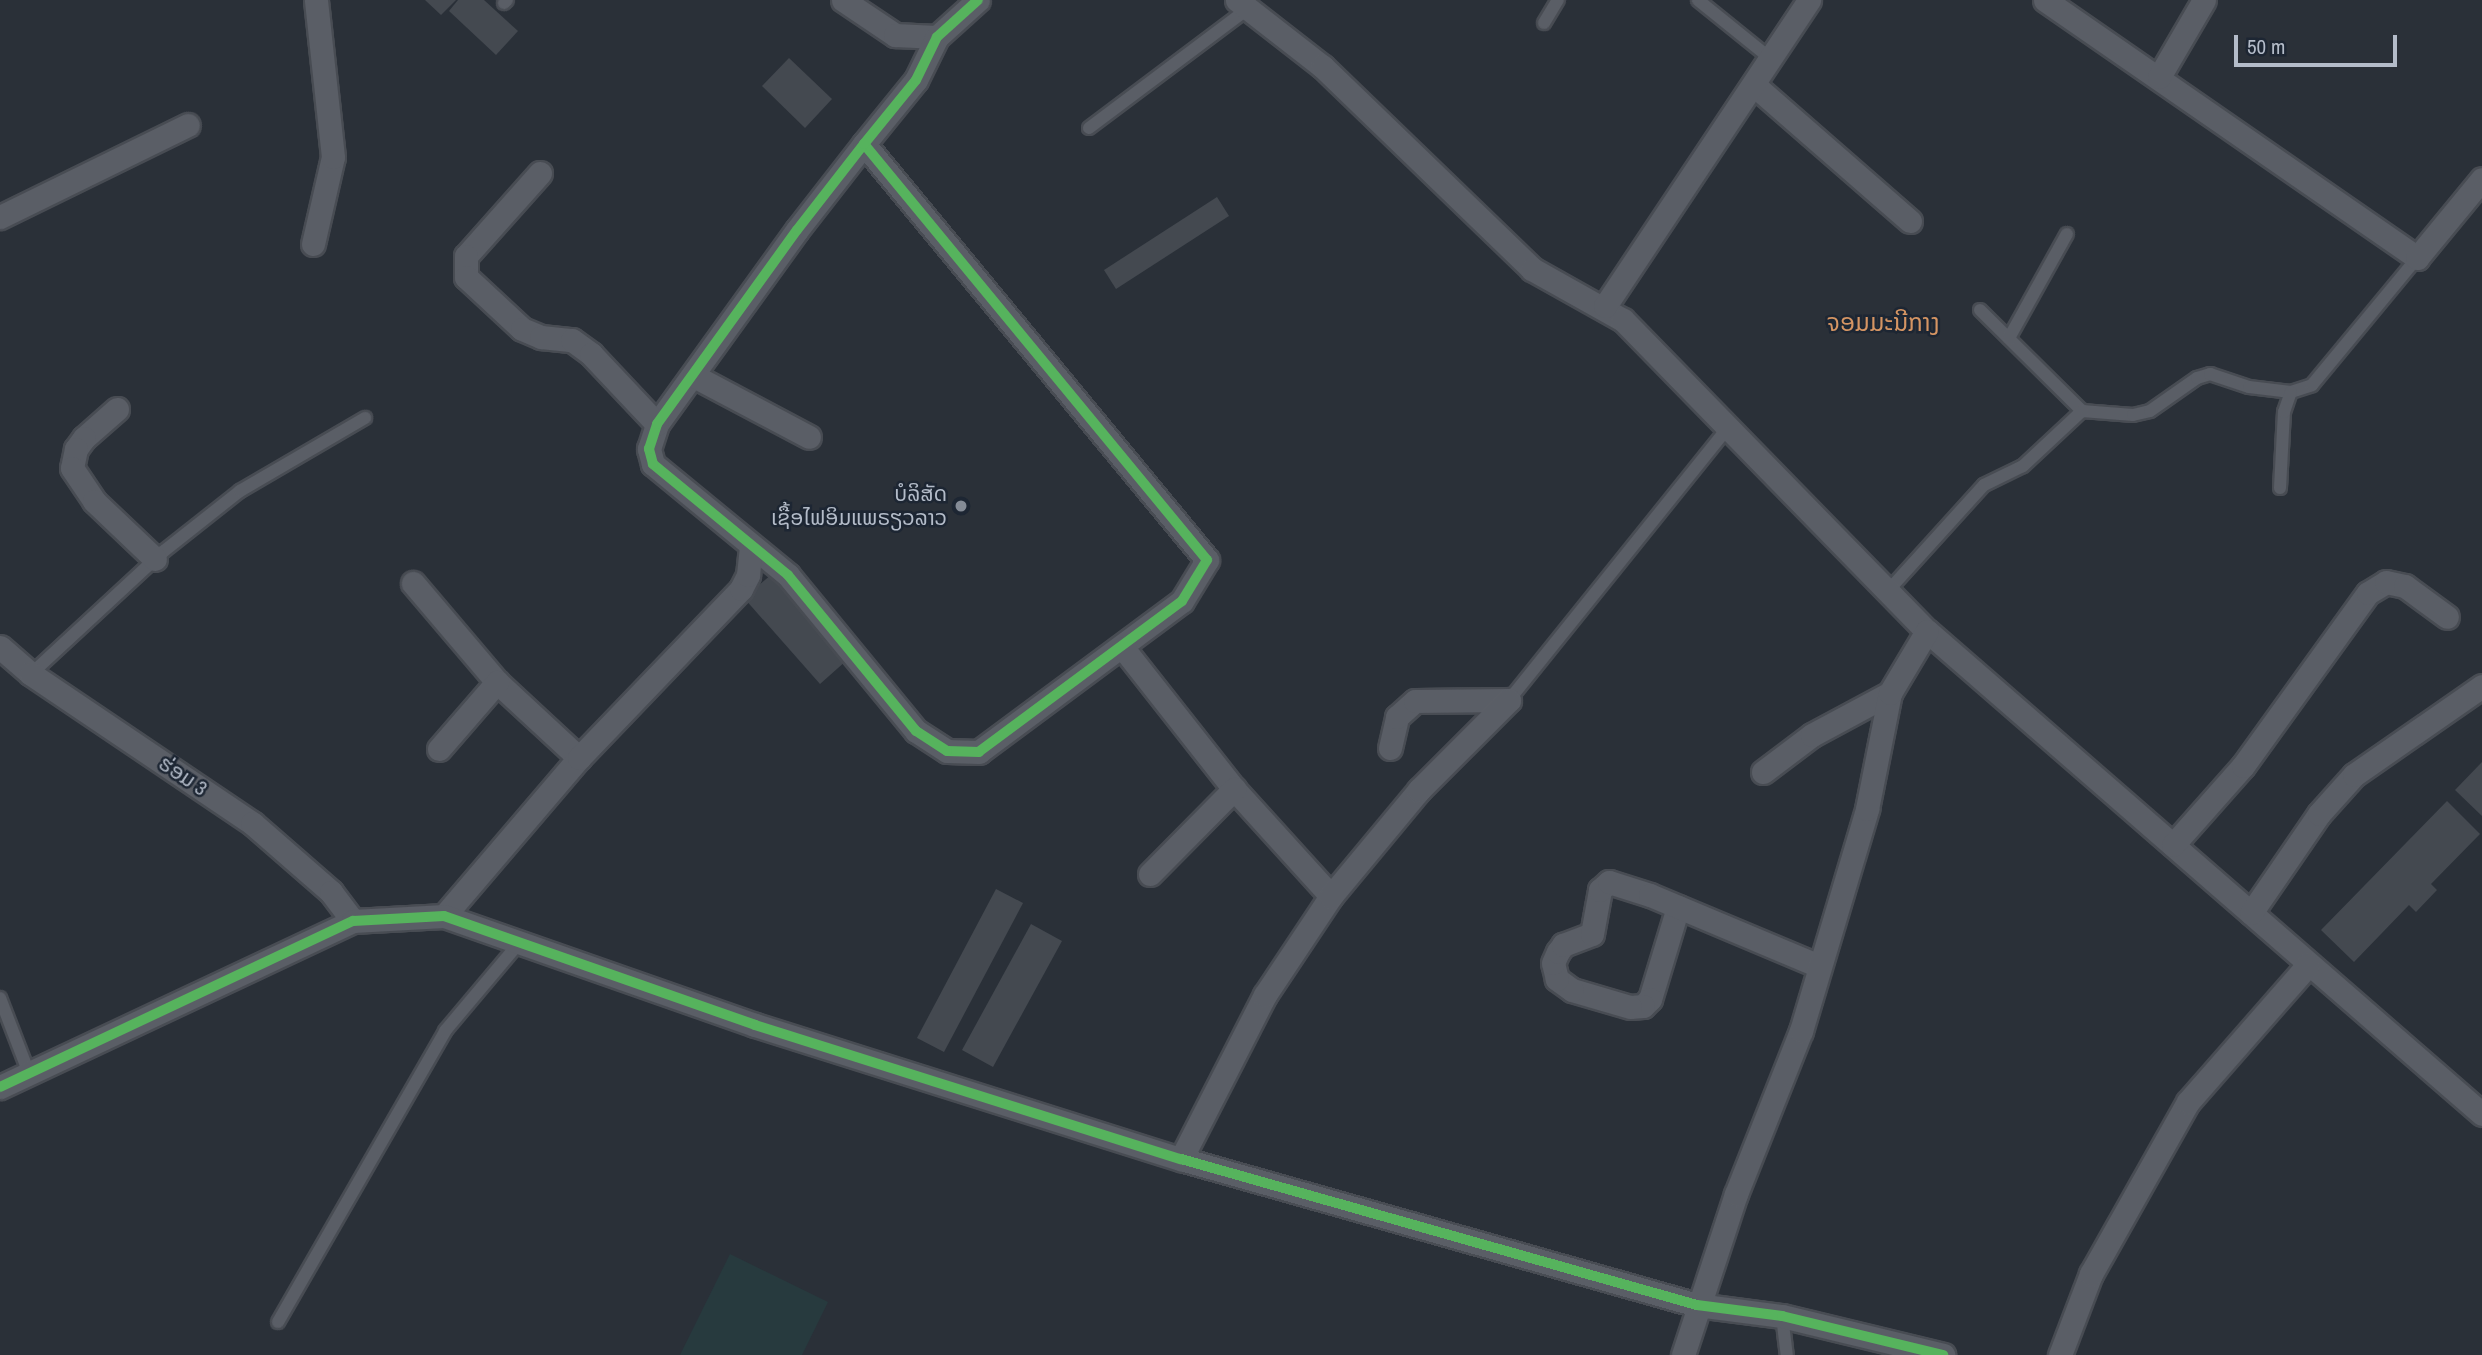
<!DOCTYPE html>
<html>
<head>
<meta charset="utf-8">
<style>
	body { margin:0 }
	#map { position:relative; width:2482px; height:1355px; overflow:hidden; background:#2a3038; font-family:"Archivo Narrow","Noto Sans Lao",sans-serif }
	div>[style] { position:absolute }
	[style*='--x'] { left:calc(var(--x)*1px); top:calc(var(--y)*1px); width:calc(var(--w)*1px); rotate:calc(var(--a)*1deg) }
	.green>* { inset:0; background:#273a3e }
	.building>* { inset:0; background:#444950 }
	.roads { filter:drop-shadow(2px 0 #484c53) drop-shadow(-2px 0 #484c53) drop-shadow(0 2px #484c53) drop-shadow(0 -2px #484c53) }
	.lane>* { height:12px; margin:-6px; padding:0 6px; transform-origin:6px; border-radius:6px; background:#5a5e66 }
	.street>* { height:23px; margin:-11.5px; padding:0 11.5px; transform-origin:11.5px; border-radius:11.5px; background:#5a5e66 }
	.cycleway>* { height:10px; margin:-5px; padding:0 5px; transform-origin:5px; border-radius:5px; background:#56b35d }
	.dots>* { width:19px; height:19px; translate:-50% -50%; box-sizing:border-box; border:4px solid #1d2633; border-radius:50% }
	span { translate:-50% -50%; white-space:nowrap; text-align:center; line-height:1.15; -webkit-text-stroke:5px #1d2633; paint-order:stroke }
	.poi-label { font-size:21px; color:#b4bcc9 }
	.right { translate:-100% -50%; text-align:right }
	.street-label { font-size:21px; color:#b4bcc9 }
	.quarter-label { font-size:24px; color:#d59563 }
	.scale { position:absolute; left:2234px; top:35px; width:163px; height:32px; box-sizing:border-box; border:4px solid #b4bcc9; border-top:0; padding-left:9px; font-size:21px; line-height:24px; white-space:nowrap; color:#b4bcc9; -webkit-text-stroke:5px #1d2633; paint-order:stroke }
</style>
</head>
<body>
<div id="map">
	<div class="green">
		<i style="clip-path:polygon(730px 1254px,828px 1302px,802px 1355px,680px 1355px)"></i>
	</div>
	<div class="building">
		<i style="clip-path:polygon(425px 0,456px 0,441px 15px)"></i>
		<i style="clip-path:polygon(458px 0,484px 0,518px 31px,496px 55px,449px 11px)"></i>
		<i style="clip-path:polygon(789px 58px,832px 99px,805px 128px,762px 86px)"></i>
		<i style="clip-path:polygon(1217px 197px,1229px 216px,1116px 289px,1104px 270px)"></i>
		<i style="clip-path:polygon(772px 574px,847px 660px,820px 684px,744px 598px)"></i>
		<i style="clip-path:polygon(2482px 762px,2482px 816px,2455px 790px)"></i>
		<i style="clip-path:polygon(2447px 801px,2480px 834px,2431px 884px,2437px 890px,2416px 912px,2409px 905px,2354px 962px,2321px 930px)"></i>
		<i style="clip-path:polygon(996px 889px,1023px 903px,944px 1052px,917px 1038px)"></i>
		<i style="clip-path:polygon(1031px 924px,1062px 941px,993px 1067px,962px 1050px)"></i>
	</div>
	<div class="roads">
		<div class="lane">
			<i style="--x:1698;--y:0;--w:94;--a:38.9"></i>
			<i style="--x:504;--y:3;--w:4;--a:-45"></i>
			<i style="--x:1544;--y:23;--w:27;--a:-59"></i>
			<i style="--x:1089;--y:128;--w:200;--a:-36.9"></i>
			<i style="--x:1980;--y:310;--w:144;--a:44.7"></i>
			<i style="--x:2082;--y:411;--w:51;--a:4.5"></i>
			<i style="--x:2133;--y:415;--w:17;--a:-13"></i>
			<i style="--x:2150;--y:411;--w:57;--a:-35.1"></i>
			<i style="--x:2197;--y:378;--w:14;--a:-17"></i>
			<i style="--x:2210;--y:374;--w:41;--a:18.4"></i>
			<i style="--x:2249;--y:387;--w:42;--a:6.8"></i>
			<i style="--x:2291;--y:392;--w:22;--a:-18"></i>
			<i style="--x:2312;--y:385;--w:165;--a:-50.4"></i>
			<i style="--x:2009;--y:338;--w:119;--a:-60.9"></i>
			<i style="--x:2280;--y:488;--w:76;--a:-87"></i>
			<i style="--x:2284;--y:412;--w:21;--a:-71"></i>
			<i style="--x:1887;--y:592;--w:144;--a:-47.8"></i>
			<i style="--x:1984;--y:485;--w:43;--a:-26"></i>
			<i style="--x:2023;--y:466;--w:81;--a:-43"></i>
			<i style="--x:31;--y:674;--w:181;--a:-42.8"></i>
			<i style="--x:164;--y:551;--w:97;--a:-38.3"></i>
			<i style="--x:240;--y:491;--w:145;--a:-30.3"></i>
			<i style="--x:1509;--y:700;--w:349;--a:-51.2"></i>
			<i style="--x:0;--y:998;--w:80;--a:68.9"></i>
			<i style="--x:1782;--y:1316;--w:39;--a:83"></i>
			<i style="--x:278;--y:1322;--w:336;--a:-60.1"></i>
			<i style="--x:445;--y:1031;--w:116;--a:-49.9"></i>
		</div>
		<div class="street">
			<i style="--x:843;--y:0;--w:63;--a:33.9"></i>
			<i style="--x:895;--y:35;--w:42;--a:2.7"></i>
			<i style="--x:1237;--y:0;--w:109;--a:37.9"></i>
			<i style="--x:1323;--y:67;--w:291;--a:44"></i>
			<i style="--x:1532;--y:269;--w:104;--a:29.3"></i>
			<i style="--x:1623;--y:320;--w:435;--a:45.7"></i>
			<i style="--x:1927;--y:631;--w:736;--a:41.03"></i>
			<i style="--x:2045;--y:0;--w:453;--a:34.7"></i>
			<i style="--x:2417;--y:258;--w:102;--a:-50.6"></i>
			<i style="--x:2159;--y:77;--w:89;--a:-59.7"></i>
			<i style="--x:1754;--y:85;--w:207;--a:41.1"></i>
			<i style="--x:864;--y:144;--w:539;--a:50.49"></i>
			<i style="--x:1207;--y:560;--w:48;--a:121.4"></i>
			<i style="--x:1182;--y:601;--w:253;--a:143.4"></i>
			<i style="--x:979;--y:752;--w:32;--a:-178"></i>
			<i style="--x:947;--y:751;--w:37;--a:-147"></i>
			<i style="--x:916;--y:731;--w:202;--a:-129.4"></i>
			<i style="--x:788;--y:575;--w:175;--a:-140.6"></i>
			<i style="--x:653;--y:464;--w:16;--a:-105"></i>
			<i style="--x:649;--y:449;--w:26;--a:-72"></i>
			<i style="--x:657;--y:424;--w:239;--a:-54.2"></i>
			<i style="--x:797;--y:230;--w:109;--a:-52.1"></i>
			<i style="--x:864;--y:144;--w:82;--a:-50.9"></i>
			<i style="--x:916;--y:80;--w:48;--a:-64"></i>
			<i style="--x:937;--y:37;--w:55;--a:-42.1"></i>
			<i style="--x:540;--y:173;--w:111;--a:131.7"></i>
			<i style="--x:466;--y:256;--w:21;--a:90"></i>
			<i style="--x:466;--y:277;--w:76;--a:42.9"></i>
			<i style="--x:522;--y:329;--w:21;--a:23"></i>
			<i style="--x:541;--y:337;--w:31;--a:6"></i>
			<i style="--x:572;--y:340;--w:24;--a:36"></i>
			<i style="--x:591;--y:354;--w:96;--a:46.7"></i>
			<i style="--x:0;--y:217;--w:209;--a:-26.1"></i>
			<i style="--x:313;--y:244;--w:89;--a:-77.1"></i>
			<i style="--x:333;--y:157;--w:158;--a:-96.2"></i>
			<i style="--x:1605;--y:306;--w:368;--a:-56.3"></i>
			<i style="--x:694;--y:376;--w:130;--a:27.9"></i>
			<i style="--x:117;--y:409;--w:44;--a:138.7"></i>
			<i style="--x:84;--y:438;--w:14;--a:126"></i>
			<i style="--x:76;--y:449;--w:19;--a:102"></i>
			<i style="--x:72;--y:468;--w:40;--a:56"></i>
			<i style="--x:94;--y:501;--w:84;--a:43.6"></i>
			<i style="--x:413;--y:583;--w:130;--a:49.7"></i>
			<i style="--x:497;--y:682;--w:112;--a:42.8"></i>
			<i style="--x:0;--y:647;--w:41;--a:41.1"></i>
			<i style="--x:31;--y:674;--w:267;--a:34"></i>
			<i style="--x:252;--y:823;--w:105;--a:41.1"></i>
			<i style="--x:331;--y:892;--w:36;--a:53"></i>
			<i style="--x:1123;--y:648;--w:179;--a:51.8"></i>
			<i style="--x:1234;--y:789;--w:144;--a:47.8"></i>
			<i style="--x:1390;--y:748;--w:32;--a:-77"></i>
			<i style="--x:1397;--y:717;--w:24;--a:-42"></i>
			<i style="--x:1415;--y:701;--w:94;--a:-0.6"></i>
			<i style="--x:439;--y:749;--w:89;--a:-49.1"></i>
			<i style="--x:1763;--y:772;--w:61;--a:-37.1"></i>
			<i style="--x:1812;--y:735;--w:89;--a:-28.3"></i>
			<i style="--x:2173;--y:845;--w:106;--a:-48.5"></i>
			<i style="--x:2243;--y:766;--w:213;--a:-54.2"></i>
			<i style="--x:2368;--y:593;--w:21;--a:-31"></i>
			<i style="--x:2386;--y:582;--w:19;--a:12"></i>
			<i style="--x:2405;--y:586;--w:52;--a:36.4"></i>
			<i style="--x:1150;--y:874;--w:120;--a:-45.3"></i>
			<i style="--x:1678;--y:907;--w:96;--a:106.9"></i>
			<i style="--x:1650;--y:999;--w:10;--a:135"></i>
			<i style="--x:1643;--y:1006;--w:13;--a:176"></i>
			<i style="--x:1630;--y:1007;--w:60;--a:-163.7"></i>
			<i style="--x:1572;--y:990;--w:19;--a:-144"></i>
			<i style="--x:1557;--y:979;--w:16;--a:-104"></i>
			<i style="--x:1553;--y:963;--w:12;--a:-66"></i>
			<i style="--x:1558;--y:952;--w:9;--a:-54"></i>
			<i style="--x:1563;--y:945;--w:31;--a:-21"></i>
			<i style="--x:1592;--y:934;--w:45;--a:-79.7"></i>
			<i style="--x:1600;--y:890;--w:12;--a:-42"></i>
			<i style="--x:1609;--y:882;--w:43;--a:17.6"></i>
			<i style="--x:1650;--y:895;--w:183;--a:22.8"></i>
			<i style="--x:2251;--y:913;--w:120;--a:-55.5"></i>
			<i style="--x:2319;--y:814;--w:52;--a:-48.1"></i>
			<i style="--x:2354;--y:775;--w:156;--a:-34.8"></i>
			<i style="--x:444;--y:916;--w:208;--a:-49.5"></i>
			<i style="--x:579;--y:758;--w:234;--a:-46.2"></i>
			<i style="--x:741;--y:589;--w:16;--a:-63"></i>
			<i style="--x:748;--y:575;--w:30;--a:-84"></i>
			<i style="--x:0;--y:1087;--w:390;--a:-25.2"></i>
			<i style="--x:353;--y:921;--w:91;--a:-3.1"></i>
			<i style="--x:444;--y:916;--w:330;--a:19.3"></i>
			<i style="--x:755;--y:1025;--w:447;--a:17.5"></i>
			<i style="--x:1181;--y:1159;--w:536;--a:15.8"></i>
			<i style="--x:1697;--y:1305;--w:86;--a:7.4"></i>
			<i style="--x:1782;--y:1316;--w:166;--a:13.6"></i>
			<i style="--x:1181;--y:1159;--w:184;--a:-62.9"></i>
			<i style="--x:1265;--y:995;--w:119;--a:-56.3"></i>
			<i style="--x:1331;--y:896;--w:138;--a:-50.3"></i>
			<i style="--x:1419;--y:790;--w:127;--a:-45"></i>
			<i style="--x:1683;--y:1355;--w:169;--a:-71.8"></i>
			<i style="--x:1736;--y:1194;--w:175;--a:-68.3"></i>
			<i style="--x:1801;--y:1031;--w:232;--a:-73.4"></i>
			<i style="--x:1867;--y:809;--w:118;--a:-78.8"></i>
			<i style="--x:1890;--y:693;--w:72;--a:-59.2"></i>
			<i style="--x:2060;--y:1355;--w:87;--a:-69.1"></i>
			<i style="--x:2091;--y:1274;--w:197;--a:-60.6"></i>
			<i style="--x:2188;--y:1102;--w:182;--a:-48.8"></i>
		</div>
	</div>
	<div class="cycleway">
		<i style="--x:864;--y:144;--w:539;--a:50.49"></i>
		<i style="--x:1207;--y:560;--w:48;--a:121.4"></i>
		<i style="--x:1182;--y:601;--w:253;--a:143.4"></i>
		<i style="--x:979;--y:752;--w:32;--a:-178"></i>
		<i style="--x:947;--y:751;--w:37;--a:-147"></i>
		<i style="--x:916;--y:731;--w:202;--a:-129.4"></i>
		<i style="--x:788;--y:575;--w:175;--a:-140.6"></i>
		<i style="--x:653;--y:464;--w:16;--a:-105"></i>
		<i style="--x:649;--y:449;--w:26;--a:-72"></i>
		<i style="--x:657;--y:424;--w:239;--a:-54.2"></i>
		<i style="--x:797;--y:230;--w:109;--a:-52.1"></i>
		<i style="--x:864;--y:144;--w:82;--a:-50.9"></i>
		<i style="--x:916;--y:80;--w:48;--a:-64"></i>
		<i style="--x:937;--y:37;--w:55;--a:-42.1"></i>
		<i style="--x:0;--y:1087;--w:390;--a:-25.2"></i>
		<i style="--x:353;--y:921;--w:91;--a:-3.1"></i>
		<i style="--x:444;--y:916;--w:330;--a:19.3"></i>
		<i style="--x:755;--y:1025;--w:447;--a:17.5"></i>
		<i style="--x:1181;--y:1159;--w:536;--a:15.8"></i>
		<i style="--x:1697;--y:1305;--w:86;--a:7.4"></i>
		<i style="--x:1782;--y:1316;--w:166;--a:13.6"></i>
	</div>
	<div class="dots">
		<i style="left:961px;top:506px;background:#848b96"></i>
	</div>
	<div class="poi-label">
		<span class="right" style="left:947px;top:506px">ບໍລິສັດ<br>ເຊື້ອໄຟອິມແພຣຽວລາວ</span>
	</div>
	<div class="street-label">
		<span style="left:183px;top:776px;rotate:34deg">ຮ່ອມ 3</span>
	</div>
	<div class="quarter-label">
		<span style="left:1883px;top:323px">ຈອມມະນີກາງ</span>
	</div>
	<div class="scale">50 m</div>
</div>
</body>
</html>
